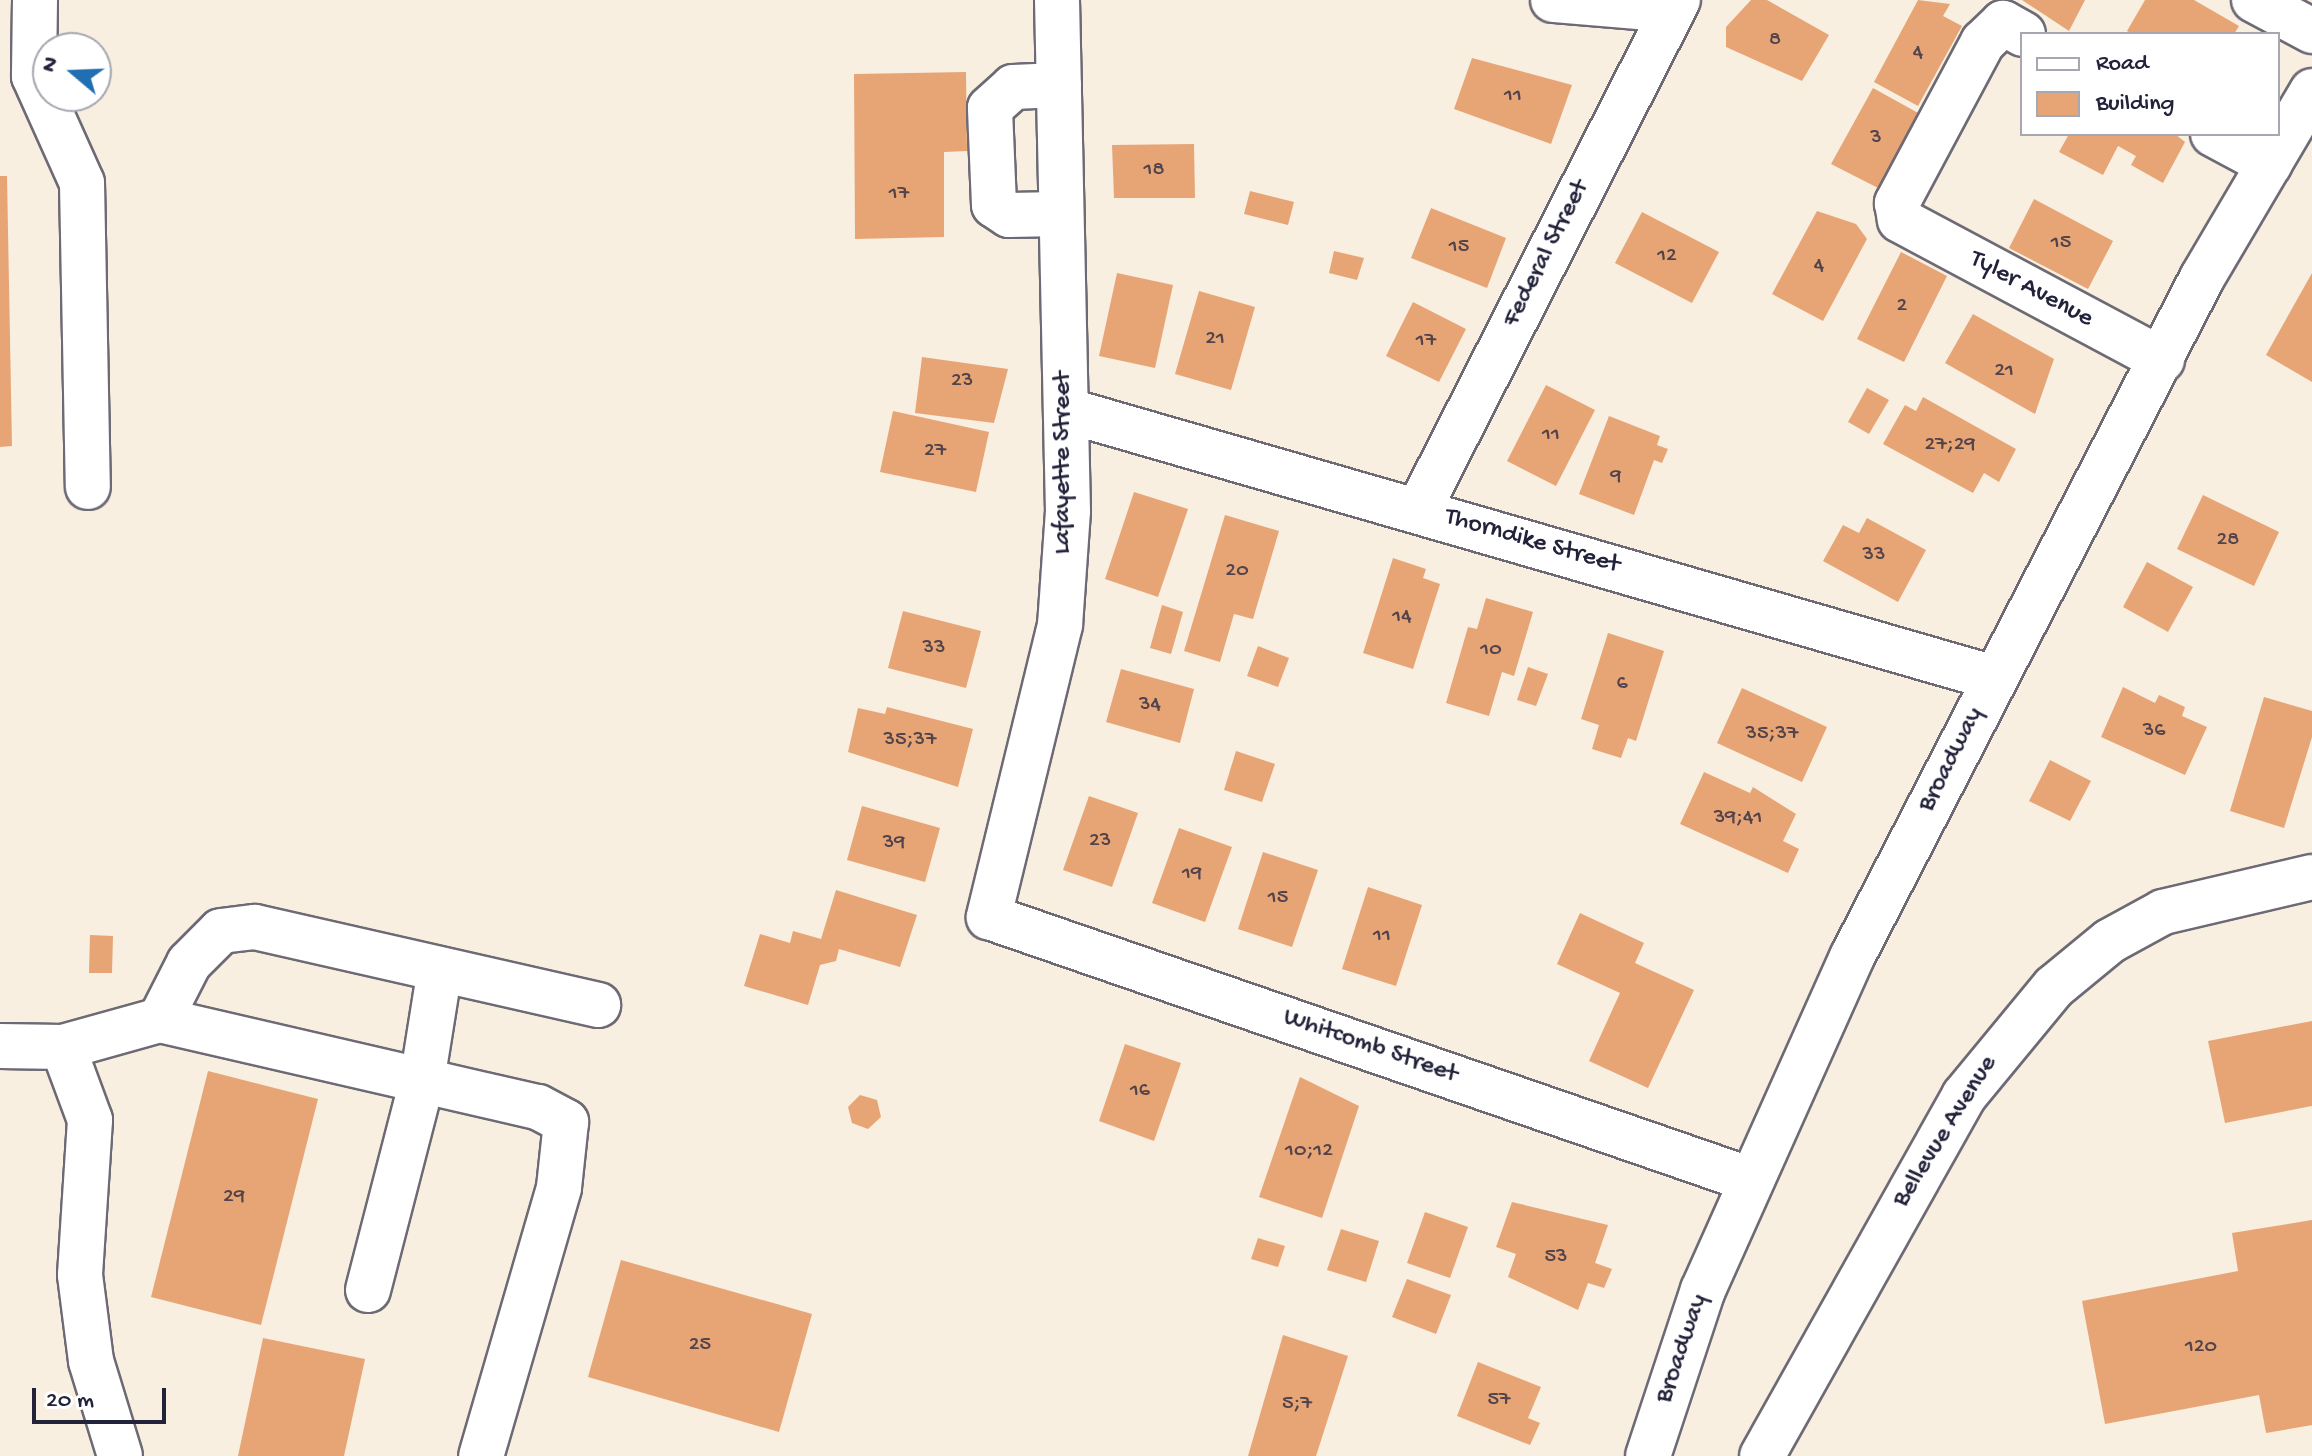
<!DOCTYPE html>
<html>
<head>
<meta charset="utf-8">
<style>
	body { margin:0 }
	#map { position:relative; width:2312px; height:1456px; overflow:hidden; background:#f8efe0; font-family:"Gochi Hand",sans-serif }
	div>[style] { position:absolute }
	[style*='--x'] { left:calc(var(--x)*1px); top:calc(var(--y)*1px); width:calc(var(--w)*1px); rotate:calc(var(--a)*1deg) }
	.building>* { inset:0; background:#e7a576 }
	.roads { filter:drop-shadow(2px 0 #6d6a75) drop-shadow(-2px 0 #6d6a75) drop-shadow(0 2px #6d6a75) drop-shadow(0 -2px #6d6a75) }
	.minor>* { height:44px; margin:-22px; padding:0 22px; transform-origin:22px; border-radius:22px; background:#fff }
	.major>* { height:44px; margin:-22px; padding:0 22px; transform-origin:22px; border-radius:22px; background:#fff }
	span { translate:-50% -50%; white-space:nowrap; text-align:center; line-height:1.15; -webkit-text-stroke:6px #fff; paint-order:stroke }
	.number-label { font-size:22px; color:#53434a }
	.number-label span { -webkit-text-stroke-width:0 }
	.street-label { font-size:26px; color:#22223b }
	.legend { position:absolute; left:2020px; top:32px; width:260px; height:104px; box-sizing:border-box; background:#fff; border:2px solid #a7a7b1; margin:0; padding:10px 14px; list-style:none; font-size:24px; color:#22223b }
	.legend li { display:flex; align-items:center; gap:16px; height:40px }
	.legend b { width:40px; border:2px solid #a7a7b1 }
	.north { position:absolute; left:32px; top:32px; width:80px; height:80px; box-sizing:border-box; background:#fff; border:2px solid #a7a7b1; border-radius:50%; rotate:289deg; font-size:22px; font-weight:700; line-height:32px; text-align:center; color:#22223b }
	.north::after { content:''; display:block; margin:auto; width:28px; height:36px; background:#1f6fb2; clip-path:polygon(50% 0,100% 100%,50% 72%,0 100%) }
	.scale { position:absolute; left:32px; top:1388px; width:134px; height:36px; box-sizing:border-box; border:4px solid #22223b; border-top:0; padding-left:10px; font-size:24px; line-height:28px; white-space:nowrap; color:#22223b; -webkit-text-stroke:6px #fff; paint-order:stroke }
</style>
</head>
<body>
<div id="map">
	<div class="building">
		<i style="clip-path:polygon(1751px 0,1767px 0,1829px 35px,1802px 81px,1726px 47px,1726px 27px)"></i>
		<i style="clip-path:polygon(1918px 0,1950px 4px,1943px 16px,1962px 26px,1918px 106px,1874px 82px)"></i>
		<i style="clip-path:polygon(2022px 0,2085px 0,2069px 31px)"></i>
		<i style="clip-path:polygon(2145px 0,2194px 0,2239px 26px,2234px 34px,2132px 34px,2127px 31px)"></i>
		<i style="clip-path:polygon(1472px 58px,1572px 85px,1551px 144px,1454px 109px)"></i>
		<i style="clip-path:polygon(966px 72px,967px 151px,944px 152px,944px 237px,855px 239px,854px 74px)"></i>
		<i style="clip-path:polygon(1873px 88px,1920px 114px,1880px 189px,1831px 164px)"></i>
		<i style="clip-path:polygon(2069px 134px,2175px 134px,2185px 142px,2163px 183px,2131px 165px,2136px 156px,2118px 146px,2103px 175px,2059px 152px)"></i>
		<i style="clip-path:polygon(1194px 144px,1195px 198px,1114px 198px,1112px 145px)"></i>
		<i style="clip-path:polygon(0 176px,7px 176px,12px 446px,0 447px)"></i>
		<i style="clip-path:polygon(1250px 191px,1294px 202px,1288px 225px,1244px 214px)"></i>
		<i style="clip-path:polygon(2034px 199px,2113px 241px,2088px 289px,2009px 248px)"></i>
		<i style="clip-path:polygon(1431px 208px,1506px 238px,1487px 288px,1411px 258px)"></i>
		<i style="clip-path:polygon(1817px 211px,1856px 224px,1867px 239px,1823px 321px,1772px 294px)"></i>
		<i style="clip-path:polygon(1642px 212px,1719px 252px,1692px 303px,1615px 263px)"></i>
		<i style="clip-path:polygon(1334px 251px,1364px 258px,1357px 280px,1329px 273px)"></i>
		<i style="clip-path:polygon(1901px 252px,1947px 276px,1904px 362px,1857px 339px)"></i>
		<i style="clip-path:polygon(1117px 273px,1173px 285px,1155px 368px,1099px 356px)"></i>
		<i style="clip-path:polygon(2312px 273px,2312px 382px,2266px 355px)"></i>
		<i style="clip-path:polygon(1199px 291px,1255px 307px,1231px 390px,1175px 374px)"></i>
		<i style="clip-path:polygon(1413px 302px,1466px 329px,1439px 382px,1386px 356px)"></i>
		<i style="clip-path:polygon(1973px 314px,2054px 359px,2035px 414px,1945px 363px)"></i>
		<i style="clip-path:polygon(922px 357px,1008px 369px,994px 423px,915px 413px)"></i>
		<i style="clip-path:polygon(1546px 385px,1595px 410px,1556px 486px,1507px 461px)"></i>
		<i style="clip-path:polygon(1867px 388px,1889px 400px,1869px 434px,1848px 422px)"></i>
		<i style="clip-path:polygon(1923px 397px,2016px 449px,1999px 482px,1984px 473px,1973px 493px,1883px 444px,1905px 405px,1916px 411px)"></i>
		<i style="clip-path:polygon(893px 411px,989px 432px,976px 492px,880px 472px)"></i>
		<i style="clip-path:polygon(1609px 416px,1660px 436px,1657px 445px,1668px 449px,1662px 463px,1654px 460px,1634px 515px,1579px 494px)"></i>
		<i style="clip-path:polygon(1134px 492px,1188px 509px,1158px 597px,1105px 579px)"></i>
		<i style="clip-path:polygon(2203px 495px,2279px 532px,2254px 586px,2177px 549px)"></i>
		<i style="clip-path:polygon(1225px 515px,1279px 531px,1253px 619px,1234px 614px,1220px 662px,1184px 651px)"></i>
		<i style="clip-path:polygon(1867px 518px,1926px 550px,1898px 602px,1823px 561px,1843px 525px,1859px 533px)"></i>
		<i style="clip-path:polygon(1393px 558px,1426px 569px,1423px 578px,1440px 584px,1413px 669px,1363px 653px)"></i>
		<i style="clip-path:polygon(2147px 562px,2193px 587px,2168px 632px,2123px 607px)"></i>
		<i style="clip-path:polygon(1486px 598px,1533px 612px,1514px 676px,1502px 672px,1489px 716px,1446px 703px,1468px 627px,1477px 629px)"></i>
		<i style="clip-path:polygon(1162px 605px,1183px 612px,1171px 654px,1150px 648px)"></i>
		<i style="clip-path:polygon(903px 611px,981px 631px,966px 688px,888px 668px)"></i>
		<i style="clip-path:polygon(1608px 633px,1664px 651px,1636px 741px,1628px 738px,1621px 758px,1592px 749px,1599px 725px,1581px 719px)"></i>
		<i style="clip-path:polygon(1258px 646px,1289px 658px,1278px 687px,1247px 676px)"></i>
		<i style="clip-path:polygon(1528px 667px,1548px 674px,1536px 706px,1517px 700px)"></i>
		<i style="clip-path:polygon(1121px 669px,1194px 689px,1180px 743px,1106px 722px)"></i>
		<i style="clip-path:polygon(2123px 687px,2155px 703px,2159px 695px,2185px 707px,2182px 716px,2207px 727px,2185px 775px,2101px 737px)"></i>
		<i style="clip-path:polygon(1742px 688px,1827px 727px,1802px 782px,1717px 743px)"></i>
		<i style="clip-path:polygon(2264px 697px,2312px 711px,2312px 737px,2284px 828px,2230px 811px)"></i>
		<i style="clip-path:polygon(887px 707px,973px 729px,958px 787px,848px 752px,858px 708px,885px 714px)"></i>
		<i style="clip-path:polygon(1236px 751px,1275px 764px,1262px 802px,1224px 790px)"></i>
		<i style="clip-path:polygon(2050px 760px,2091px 781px,2070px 821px,2029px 801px)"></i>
		<i style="clip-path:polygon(1704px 772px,1750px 793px,1753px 787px,1796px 814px,1783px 841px,1799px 849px,1788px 873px,1680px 824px)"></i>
		<i style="clip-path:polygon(1089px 796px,1138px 813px,1112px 887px,1063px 870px)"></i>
		<i style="clip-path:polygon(862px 806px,940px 828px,925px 882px,847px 860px)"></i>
		<i style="clip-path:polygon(1179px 828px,1232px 847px,1205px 922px,1152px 903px)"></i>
		<i style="clip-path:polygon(1263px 852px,1318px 870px,1292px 947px,1238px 929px)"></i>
		<i style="clip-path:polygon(1368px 887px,1422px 905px,1396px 986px,1342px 969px)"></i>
		<i style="clip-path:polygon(836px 890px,917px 915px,900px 967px,839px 949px,836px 961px,820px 965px,808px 1005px,744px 986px,760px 934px,790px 943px,793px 931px,821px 939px)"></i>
		<i style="clip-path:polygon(1580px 913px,1644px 943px,1635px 963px,1694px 990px,1648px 1088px,1589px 1061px,1620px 993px,1557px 964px)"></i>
		<i style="clip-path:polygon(90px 935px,113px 936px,112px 973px,89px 973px)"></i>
		<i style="clip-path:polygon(2312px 1021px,2312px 1106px,2225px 1123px,2208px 1041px)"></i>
		<i style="clip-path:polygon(1125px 1044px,1181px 1063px,1154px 1141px,1099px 1121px)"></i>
		<i style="clip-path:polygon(208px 1071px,318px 1099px,261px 1325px,151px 1297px)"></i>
		<i style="clip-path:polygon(1300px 1077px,1359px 1106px,1322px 1218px,1259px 1197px)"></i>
		<i style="clip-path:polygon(860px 1095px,877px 1100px,881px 1117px,868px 1129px,852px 1123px,848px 1107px)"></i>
		<i style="clip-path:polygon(1512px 1202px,1608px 1225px,1595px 1263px,1612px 1269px,1604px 1288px,1588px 1283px,1578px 1310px,1508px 1277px,1516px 1254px,1496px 1247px)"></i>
		<i style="clip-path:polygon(1425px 1212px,1468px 1227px,1450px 1278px,1407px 1263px)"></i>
		<i style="clip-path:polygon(2312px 1220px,2312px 1425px,2266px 1433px,2259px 1395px,2105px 1424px,2082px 1301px,2238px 1271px,2232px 1233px)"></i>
		<i style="clip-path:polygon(1341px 1229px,1379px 1241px,1366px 1282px,1327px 1270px)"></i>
		<i style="clip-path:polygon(1258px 1238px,1285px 1246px,1278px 1267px,1251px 1259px)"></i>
		<i style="clip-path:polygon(621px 1260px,812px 1314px,779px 1432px,588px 1377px)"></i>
		<i style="clip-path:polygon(1407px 1279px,1451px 1295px,1436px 1334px,1392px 1317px)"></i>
		<i style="clip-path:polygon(1283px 1335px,1348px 1356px,1316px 1456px,1248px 1456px)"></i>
		<i style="clip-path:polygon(263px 1338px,365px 1359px,344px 1456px,238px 1456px)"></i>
		<i style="clip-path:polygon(1478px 1362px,1541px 1387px,1528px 1418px,1540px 1423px,1530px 1445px,1457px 1416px)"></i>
	</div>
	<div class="roads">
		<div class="minor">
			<i style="--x:35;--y:0;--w:76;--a:90.8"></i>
			<i style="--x:34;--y:76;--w:117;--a:65.8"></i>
			<i style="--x:82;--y:183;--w:304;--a:88.9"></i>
			<i style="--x:1057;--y:0;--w:511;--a:88.77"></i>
			<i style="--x:1068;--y:511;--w:114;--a:94"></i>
			<i style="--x:1060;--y:625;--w:301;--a:103.7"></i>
			<i style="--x:989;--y:917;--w:806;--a:19.04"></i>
			<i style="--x:1553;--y:0;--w:120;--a:4.8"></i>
			<i style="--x:2254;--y:0;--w:66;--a:28.1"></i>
			<i style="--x:2023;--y:34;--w:23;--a:-151"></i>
			<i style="--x:2003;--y:23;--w:28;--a:136"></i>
			<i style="--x:1983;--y:42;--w:183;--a:118.1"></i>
			<i style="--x:1897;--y:203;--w:17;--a:80"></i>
			<i style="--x:1900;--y:220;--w:297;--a:28.1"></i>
			<i style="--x:2213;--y:134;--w:64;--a:28.2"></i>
			<i style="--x:1059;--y:214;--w:50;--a:178.9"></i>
			<i style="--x:1009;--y:215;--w:18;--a:-146"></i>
			<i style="--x:994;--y:205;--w:97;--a:-92.4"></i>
			<i style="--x:990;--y:108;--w:31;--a:-42"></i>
			<i style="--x:1013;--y:87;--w:46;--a:-2.5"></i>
			<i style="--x:1069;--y:411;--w:963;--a:16.1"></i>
			<i style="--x:1419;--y:509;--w:571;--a:-63.03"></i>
			<i style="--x:160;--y:1020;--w:64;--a:-63"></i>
			<i style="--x:189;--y:963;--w:45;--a:-45"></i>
			<i style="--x:221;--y:931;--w:34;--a:-7"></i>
			<i style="--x:255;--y:927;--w:352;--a:12.8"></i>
			<i style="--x:0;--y:1046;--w:63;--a:0.9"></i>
			<i style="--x:63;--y:1047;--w:101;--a:-15.6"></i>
			<i style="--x:160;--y:1020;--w:388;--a:13"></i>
			<i style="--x:538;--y:1107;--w:32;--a:28"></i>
			<i style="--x:566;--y:1122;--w:66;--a:96.1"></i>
			<i style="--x:559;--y:1188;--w:279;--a:106.2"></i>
			<i style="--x:63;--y:1047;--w:78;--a:69.7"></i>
			<i style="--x:90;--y:1120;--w:155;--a:93.7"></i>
			<i style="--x:80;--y:1275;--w:87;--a:82.7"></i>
			<i style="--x:91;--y:1361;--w:99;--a:73"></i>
			<i style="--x:368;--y:1290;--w:216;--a:-75.5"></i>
			<i style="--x:422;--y:1081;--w:113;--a:-80.9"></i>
			<i style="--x:1762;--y:1456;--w:413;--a:-60.7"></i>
			<i style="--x:1964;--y:1096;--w:141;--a:-50.5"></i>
			<i style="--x:2054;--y:987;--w:72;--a:-39.4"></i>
			<i style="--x:2110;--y:941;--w:60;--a:-28.7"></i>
			<i style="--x:2163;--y:912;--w:153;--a:-13.2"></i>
		</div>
		<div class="major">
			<i style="--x:1648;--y:1456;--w:175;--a:-71.7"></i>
			<i style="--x:1703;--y:1290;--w:365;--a:-65.9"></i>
			<i style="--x:1852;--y:957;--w:764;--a:-62.73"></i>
			<i style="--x:2202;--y:278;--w:217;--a:-59.5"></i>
		</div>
	</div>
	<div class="number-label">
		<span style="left:1775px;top:41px">8</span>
		<span style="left:1918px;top:54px">4</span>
		<span style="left:1513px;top:97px">11</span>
		<span style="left:1876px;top:139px">3</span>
		<span style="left:1154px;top:171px">18</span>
		<span style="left:899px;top:195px">17</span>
		<span style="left:2061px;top:244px">15</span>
		<span style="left:1459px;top:248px">15</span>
		<span style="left:1667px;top:257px">12</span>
		<span style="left:1819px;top:267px">4</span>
		<span style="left:1902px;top:307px">2</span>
		<span style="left:1215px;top:340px">21</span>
		<span style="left:1426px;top:342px">17</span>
		<span style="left:2004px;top:372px">21</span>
		<span style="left:962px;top:382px">23</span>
		<span style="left:1551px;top:436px">11</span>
		<span style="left:1950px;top:446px">27;29</span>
		<span style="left:935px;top:452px">27</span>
		<span style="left:1616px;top:478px">9</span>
		<span style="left:2228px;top:541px">28</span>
		<span style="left:1874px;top:556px">33</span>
		<span style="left:1237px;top:572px">20</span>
		<span style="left:1402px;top:618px">14</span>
		<span style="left:934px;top:649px">33</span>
		<span style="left:1491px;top:651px">10</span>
		<span style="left:1622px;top:685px">6</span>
		<span style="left:1150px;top:706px">34</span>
		<span style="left:2154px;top:732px">36</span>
		<span style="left:1772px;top:735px">35;37</span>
		<span style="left:910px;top:741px">35;37</span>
		<span style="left:1738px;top:819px">39;41</span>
		<span style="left:1100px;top:842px">23</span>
		<span style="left:894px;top:844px">39</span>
		<span style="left:1192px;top:875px">19</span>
		<span style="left:1278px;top:899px">15</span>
		<span style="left:1382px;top:937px">11</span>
		<span style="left:1140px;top:1092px">16</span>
		<span style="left:1309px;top:1152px">10;12</span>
		<span style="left:234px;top:1198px">29</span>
		<span style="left:1556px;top:1258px">53</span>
		<span style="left:700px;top:1346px">25</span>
		<span style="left:2201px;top:1348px">120</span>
		<span style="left:1499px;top:1401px">57</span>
		<span style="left:1297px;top:1405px">5;7</span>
	</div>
	<div class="street-label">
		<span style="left:1547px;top:254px;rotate:-63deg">Federal Street</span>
		<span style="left:2031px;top:290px;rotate:28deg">Tyler Avenue</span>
		<span style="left:1064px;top:463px;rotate:-90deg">Lafayette Street</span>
		<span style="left:1532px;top:542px;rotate:16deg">Thorndike Street</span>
		<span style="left:1952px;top:760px;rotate:-63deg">Broadway</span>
		<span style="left:1370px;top:1047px;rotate:19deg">Whitcomb Street</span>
		<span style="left:1946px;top:1132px;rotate:-58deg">Bellevue Avenue</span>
		<span style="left:1683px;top:1349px;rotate:-71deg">Broadway</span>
	</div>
	<ul class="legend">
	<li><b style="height:10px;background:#fff"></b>Road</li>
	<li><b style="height:22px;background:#e7a576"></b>Building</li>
	</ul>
	<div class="north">N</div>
	<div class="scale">20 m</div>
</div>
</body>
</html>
